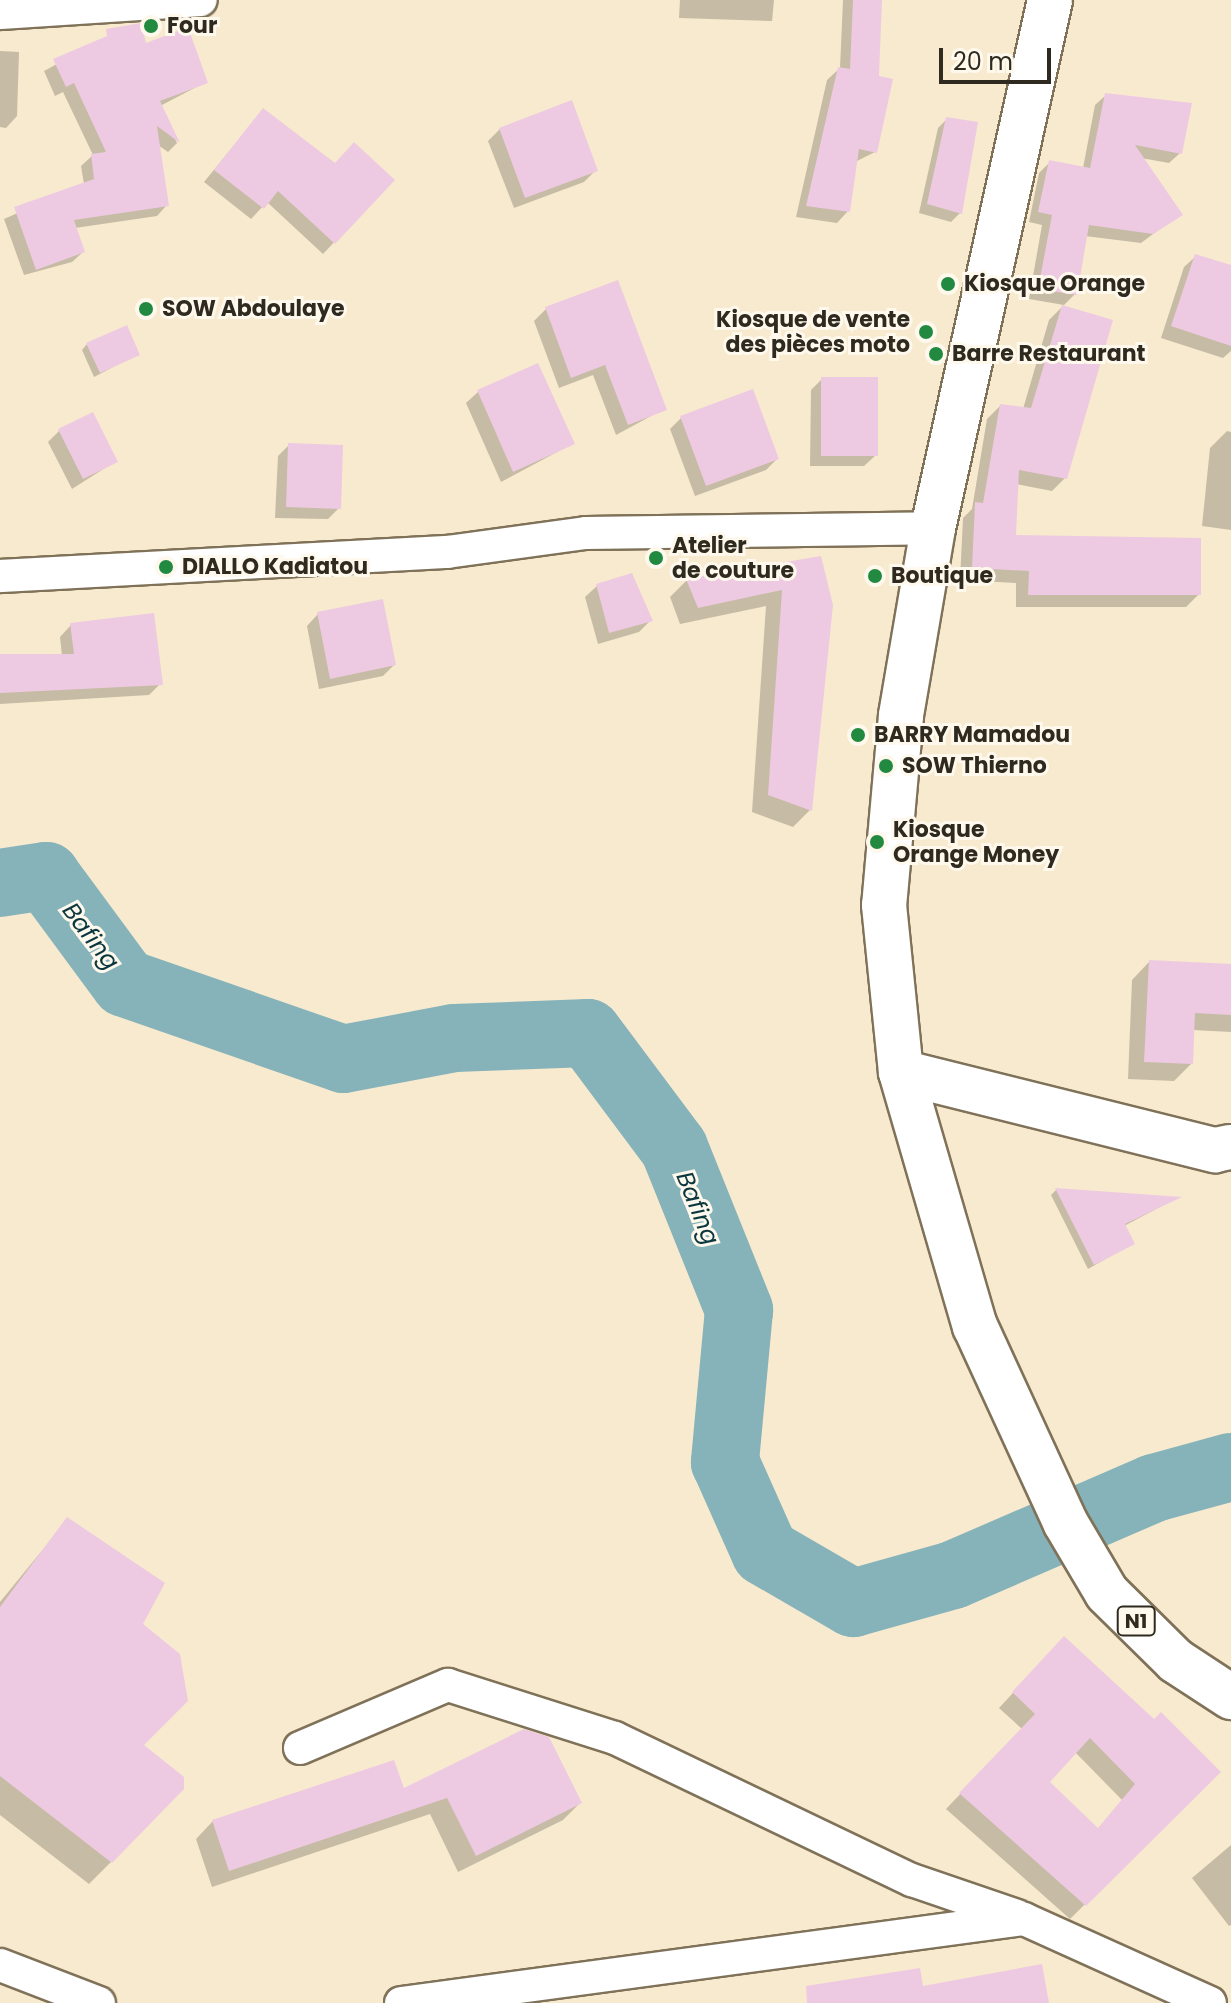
<!DOCTYPE html>
<html>
<head>
<meta charset="utf-8">
<style>
	body { margin:0 }
	#map { position:relative; width:1231px; height:2003px; overflow:hidden; background:#f8eace; font-family:Poppins,sans-serif }
	div>[style] { position:absolute }
	[style*='--x'] { left:calc(var(--x)*1px); top:calc(var(--y)*1px); width:calc(var(--w)*1px); rotate:calc(var(--a)*1deg) }
	.shadow>* { inset:0; background:#0003 }
	.river>* { height:68px; margin:-34px; padding:0 34px; transform-origin:34px; border-radius:34px; background:#86b3ba }
	.building>* { inset:0; background:#edcae1 }
	.roads { filter:drop-shadow(2px 0 #7f7259) drop-shadow(-2px 0 #7f7259) drop-shadow(0 2px #7f7259) drop-shadow(0 -2px #7f7259) }
	.street>* { height:32px; margin:-16px; padding:0 16px; transform-origin:16px; border-radius:16px; background:#fff }
	.secondary>* { height:44px; margin:-22px; padding:0 22px; transform-origin:22px; border-radius:22px; background:#fff }
	.highway>* { height:44px; margin:-22px; padding:0 22px; transform-origin:22px; border-radius:22px; background:#fff }
	.dots>* { width:22px; height:22px; translate:-50% -50%; box-sizing:border-box; border:4px solid #fef8ed; border-radius:50% }
	span { translate:-50% -50%; white-space:nowrap; text-align:center; line-height:1.15; -webkit-text-stroke:6px #fef8ed; paint-order:stroke }
	.shield-label span { padding:2px 6px; background:#fef8ed; border:2px solid; border-radius:6px; -webkit-text-stroke-width:0 }
	.shield-label { font-size:20px; color:#2f2a1f; font-weight:700 }
	.poi-label { font-size:22px; color:#2f2a1f; font-weight:700 }
	.left { translate:0 -50%; text-align:left }
	.right { translate:-100% -50%; text-align:right }
	.water-label { font-size:24px; color:#0b373e; font-style:italic }
	.scale { position:absolute; left:939px; top:48px; width:112px; height:36px; box-sizing:border-box; border:4px solid #2f2a1f; border-top:0; padding-left:10px; font-size:24px; line-height:28px; white-space:nowrap; color:#2f2a1f; -webkit-text-stroke:6px #fef8ed; paint-order:stroke }
</style>
</head>
<body>
<div id="map">
	<div class="shadow">
		<i style="clip-path:polygon(680px 0,774px 0,772px 21px,679px 18px)"></i>
		<i style="clip-path:polygon(843px 0,880px 0,875px 152px,855px 162px,848px 211px,837px 223px,796px 217px,827px 80px,840px 68px)"></i>
		<i style="clip-path:polygon(128px 26px,144px 45px,206px 82px,160px 106px,177px 143px,168px 152px,158px 145px,167px 205px,157px 216px,75px 228px,83px 252px,72px 262px,24px 275px,4px 219px,84px 184px,81px 166px,93px 155px,63px 92px,55px 96px,44px 71px)"></i>
		<i style="clip-path:polygon(0 51px,19px 52px,17px 116px,6px 128px,0 127px)"></i>
		<i style="clip-path:polygon(1106px 95px,1180px 153px,1169px 163px,1141px 158px,1180px 214px,1141px 243px,1085px 236px,1075px 294px,1064px 305px,1029px 299px,1042px 225px,1029px 222px,1039px 173px,1050px 162px,1083px 168px,1095px 105px)"></i>
		<i style="clip-path:polygon(263px 110px,335px 165px,393px 180px,323px 254px,267px 202px,251px 219px,204px 182px)"></i>
		<i style="clip-path:polygon(947px 119px,960px 213px,951px 222px,919px 213px,938px 128px)"></i>
		<i style="clip-path:polygon(500px 129px,596px 170px,584px 182px,514px 208px,488px 141px)"></i>
		<i style="clip-path:polygon(1196px 256px,1231px 267px,1231px 351px,1223px 358px,1161px 338px,1184px 267px)"></i>
		<i style="clip-path:polygon(1062px 307px,1065px 478px,1052px 491px,1016px 484px,1014px 537px,1199px 594px,1186px 607px,1016px 607px,1016px 583px,960px 580px,963px 518px,972px 509px,987px 419px,1000px 406px,1023px 409px,1049px 320px)"></i>
		<i style="clip-path:polygon(546px 309px,664px 409px,616px 435px,593px 375px,559px 388px,534px 321px)"></i>
		<i style="clip-path:polygon(87px 344px,138px 354px,94px 377px,82px 350px)"></i>
		<i style="clip-path:polygon(822px 379px,876px 455px,864px 466px,810px 466px,811px 390px)"></i>
		<i style="clip-path:polygon(478px 392px,572px 444px,501px 482px,466px 403px)"></i>
		<i style="clip-path:polygon(681px 418px,777px 459px,766px 470px,695px 496px,670px 429px)"></i>
		<i style="clip-path:polygon(59px 431px,116px 461px,72px 489px,48px 442px)"></i>
		<i style="clip-path:polygon(1227px 431px,1231px 432px,1231px 530px,1202px 526px,1210px 448px)"></i>
		<i style="clip-path:polygon(289px 445px,339px 508px,328px 519px,275px 518px,278px 456px)"></i>
		<i style="clip-path:polygon(819px 558px,810px 810px,793px 827px,752px 812px,766px 606px,680px 624px,670px 597px,687px 580px)"></i>
		<i style="clip-path:polygon(597px 586px,651px 620px,639px 632px,598px 644px,585px 597px)"></i>
		<i style="clip-path:polygon(318px 614px,394px 665px,383px 676px,319px 689px,307px 626px)"></i>
		<i style="clip-path:polygon(71px 625px,160px 684px,149px 695px,0 704px,0 656px,62px 656px,60px 637px)"></i>
		<i style="clip-path:polygon(1149px 962px,1231px 966px,1231px 1032px,1193px 1030px,1191px 1064px,1174px 1081px,1128px 1079px,1132px 980px)"></i>
		<i style="clip-path:polygon(1056px 1190px,1177px 1198px,1124px 1226px,1132px 1244px,1088px 1269px,1051px 1195px)"></i>
		<i style="clip-path:polygon(67px 1520px,141px 1625px,141px 1746px,111px 1862px,89px 1884px,0 1815px,0 1602px)"></i>
		<i style="clip-path:polygon(evenodd,1050px 1653px,1218px 1772px,1070px 1919px,946px 1809px,1022px 1729px,999px 1708px,1050px 1653px,1075px 1752px,1122px 1800px,1097px 1830px,1047px 1782px,1075px 1752px)"></i>
		<i style="clip-path:polygon(402px 1791px,580px 1803px,563px 1820px,458px 1872px,430px 1814px,212px 1887px,196px 1839px,213px 1821px)"></i>
		<i style="clip-path:polygon(1231px 1845px,1231px 1925px,1229px 1926px,1192px 1878px)"></i>
	</div>
	<div class="river">
		<i style="--x:0;--y:883;--w:47;--a:-8.7"></i>
		<i style="--x:46;--y:876;--w:133;--a:53.6"></i>
		<i style="--x:125;--y:983;--w:231;--a:19.2"></i>
		<i style="--x:343;--y:1059;--w:113;--a:-10.7"></i>
		<i style="--x:454;--y:1038;--w:134;--a:-2.1"></i>
		<i style="--x:588;--y:1033;--w:144;--a:53.2"></i>
		<i style="--x:674;--y:1148;--w:175;--a:68.1"></i>
		<i style="--x:739;--y:1310;--w:153;--a:95.3"></i>
		<i style="--x:725;--y:1462;--w:98;--a:66"></i>
		<i style="--x:765;--y:1552;--w:102;--a:30.1"></i>
		<i style="--x:853;--y:1603;--w:104;--a:-15.6"></i>
		<i style="--x:953;--y:1575;--w:219;--a:-23.4"></i>
		<i style="--x:1154;--y:1488;--w:80;--a:-15.3"></i>
	</div>
	<div class="building">
		<i style="clip-path:polygon(853px 0,882px 0,879px 76px,893px 79px,877px 153px,859px 149px,850px 212px,806px 206px,838px 67px,850px 69px)"></i>
		<i style="clip-path:polygon(141px 23px,146px 43px,188px 27px,208px 83px,160px 101px,180px 143px,157px 126px,169px 206px,74px 220px,85px 252px,36px 270px,14px 207px,94px 179px,91px 154px,106px 152px,74px 83px,66px 87px,53px 59px,107px 36px,106px 29px)"></i>
		<i style="clip-path:polygon(1105px 93px,1192px 103px,1182px 154px,1135px 145px,1183px 215px,1153px 234px,1089px 225px,1077px 295px,1038px 289px,1052px 215px,1038px 212px,1049px 160px,1090px 168px)"></i>
		<i style="clip-path:polygon(572px 100px,598px 171px,525px 198px,499px 128px)"></i>
		<i style="clip-path:polygon(263px 108px,335px 163px,354px 142px,395px 180px,335px 244px,278px 191px,264px 209px,214px 170px)"></i>
		<i style="clip-path:polygon(946px 117px,978px 122px,962px 214px,927px 204px)"></i>
		<i style="clip-path:polygon(1195px 254px,1231px 265px,1231px 346px,1171px 326px)"></i>
		<i style="clip-path:polygon(618px 280px,667px 410px,628px 425px,605px 365px,571px 378px,545px 307px)"></i>
		<i style="clip-path:polygon(1062px 305px,1113px 320px,1067px 479px,1019px 470px,1016px 535px,1201px 538px,1201px 595px,1028px 595px,1029px 571px,972px 568px,975px 502px,983px 503px,1000px 404px,1031px 408px)"></i>
		<i style="clip-path:polygon(127px 325px,140px 355px,100px 373px,86px 343px)"></i>
		<i style="clip-path:polygon(538px 363px,575px 444px,513px 472px,477px 390px)"></i>
		<i style="clip-path:polygon(821px 377px,878px 377px,878px 456px,821px 456px)"></i>
		<i style="clip-path:polygon(753px 389px,779px 459px,706px 486px,680px 416px)"></i>
		<i style="clip-path:polygon(93px 412px,118px 462px,83px 479px,58px 429px)"></i>
		<i style="clip-path:polygon(288px 443px,343px 445px,341px 509px,286px 507px)"></i>
		<i style="clip-path:polygon(821px 556px,833px 605px,812px 811px,768px 795px,782px 590px,698px 608px,686px 579px)"></i>
		<i style="clip-path:polygon(632px 573px,653px 621px,609px 633px,596px 584px)"></i>
		<i style="clip-path:polygon(383px 599px,396px 665px,330px 679px,317px 612px)"></i>
		<i style="clip-path:polygon(154px 613px,163px 685px,0 693px,0 654px,74px 654px,70px 623px)"></i>
		<i style="clip-path:polygon(1149px 960px,1231px 964px,1231px 1015px,1195px 1013px,1193px 1064px,1144px 1062px)"></i>
		<i style="clip-path:polygon(1055px 1188px,1182px 1197px,1125px 1224px,1135px 1244px,1094px 1265px)"></i>
		<i style="clip-path:polygon(67px 1517px,165px 1583px,143px 1624px,180px 1654px,188px 1701px,144px 1745px,184px 1777px,184px 1789px,112px 1863px,0 1776px,0 1607px)"></i>
		<i style="clip-path:polygon(evenodd,1064px 1636px,1154px 1719px,1161px 1712px,1221px 1772px,1086px 1906px,959px 1793px,1035px 1714px,1012px 1692px,1064px 1636px,1090px 1738px,1135px 1784px,1098px 1828px,1050px 1782px,1090px 1738px)"></i>
		<i style="clip-path:polygon(524px 1729px,549px 1737px,582px 1803px,476px 1856px,447px 1798px,229px 1871px,212px 1820px,394px 1760px,404px 1788px)"></i>
		<i style="clip-path:polygon(1042px 1964px,1049px 2003px,807px 2003px,806px 1986px,920px 1968px,923px 1986px)"></i>
	</div>
	<div class="roads">
		<div class="street">
			<i style="--x:0;--y:13;--w:201;--a:-3.7"></i>
			<i style="--x:0;--y:576;--w:448;--a:-3.1"></i>
			<i style="--x:447;--y:552;--w:140;--a:-7.8"></i>
			<i style="--x:586;--y:533;--w:347;--a:-0.8"></i>
			<i style="--x:300;--y:1748;--w:161;--a:-23.1"></i>
			<i style="--x:448;--y:1685;--w:175;--a:17.6"></i>
			<i style="--x:615;--y:1738;--w:329;--a:25.6"></i>
			<i style="--x:912;--y:1880;--w:111;--a:18.9"></i>
			<i style="--x:0;--y:1965;--w:106;--a:21"></i>
			<i style="--x:401;--y:2003;--w:629;--a:-7.68"></i>
			<i style="--x:1024;--y:1919;--w:204;--a:24.3"></i>
		</div>
		<div class="secondary">
			<i style="--x:901;--y:1072;--w:324;--a:14"></i>
			<i style="--x:1215;--y:1150;--w:16;--a:-11"></i>
		</div>
		<div class="highway">
			<i style="--x:1050;--y:0;--w:541;--a:102.49"></i>
			<i style="--x:933;--y:528;--w:191;--a:99.7"></i>
			<i style="--x:901;--y:716;--w:190;--a:95.1"></i>
			<i style="--x:884;--y:905;--w:168;--a:84.2"></i>
			<i style="--x:901;--y:1072;--w:265;--a:73.8"></i>
			<i style="--x:975;--y:1326;--w:216;--a:65.3"></i>
			<i style="--x:1065;--y:1522;--w:82;--a:59.4"></i>
			<i style="--x:1107;--y:1593;--w:97;--a:44.6"></i>
			<i style="--x:1176;--y:1661;--w:66;--a:33.2"></i>
		</div>
	</div>
	<div class="dots">
		<i style="left:151px;top:26px;background:#218a40"></i>
		<i style="left:948px;top:284px;background:#218a40"></i>
		<i style="left:146px;top:309px;background:#218a40"></i>
		<i style="left:926px;top:332px;background:#218a40"></i>
		<i style="left:936px;top:354px;background:#218a40"></i>
		<i style="left:656px;top:558px;background:#218a40"></i>
		<i style="left:166px;top:567px;background:#218a40"></i>
		<i style="left:875px;top:576px;background:#218a40"></i>
		<i style="left:858px;top:735px;background:#218a40"></i>
		<i style="left:886px;top:766px;background:#218a40"></i>
		<i style="left:877px;top:842px;background:#218a40"></i>
	</div>
	<div class="shield-label">
		<span style="left:1136px;top:1621px">N1</span>
	</div>
	<div class="poi-label">
		<span class="left" style="left:167px;top:26px">Four</span>
		<span class="left" style="left:964px;top:284px">Kiosque Orange</span>
		<span class="left" style="left:162px;top:309px">SOW Abdoulaye</span>
		<span class="right" style="left:910px;top:332px">Kiosque de vente<br>des pièces moto</span>
		<span class="left" style="left:952px;top:354px">Barre Restaurant</span>
		<span class="left" style="left:672px;top:558px">Atelier<br>de couture</span>
		<span class="left" style="left:182px;top:567px">DIALLO Kadiatou</span>
		<span class="left" style="left:891px;top:576px">Boutique</span>
		<span class="left" style="left:874px;top:735px">BARRY Mamadou</span>
		<span class="left" style="left:902px;top:766px">SOW Thierno</span>
		<span class="left" style="left:893px;top:842px">Kiosque<br>Orange Money</span>
	</div>
	<div class="water-label">
		<span style="left:91px;top:936px;rotate:53deg">Bafing</span>
		<span style="left:698px;top:1208px;rotate:68deg">Bafing</span>
	</div>
	<div class="scale">20 m</div>
</div>
</body>
</html>
